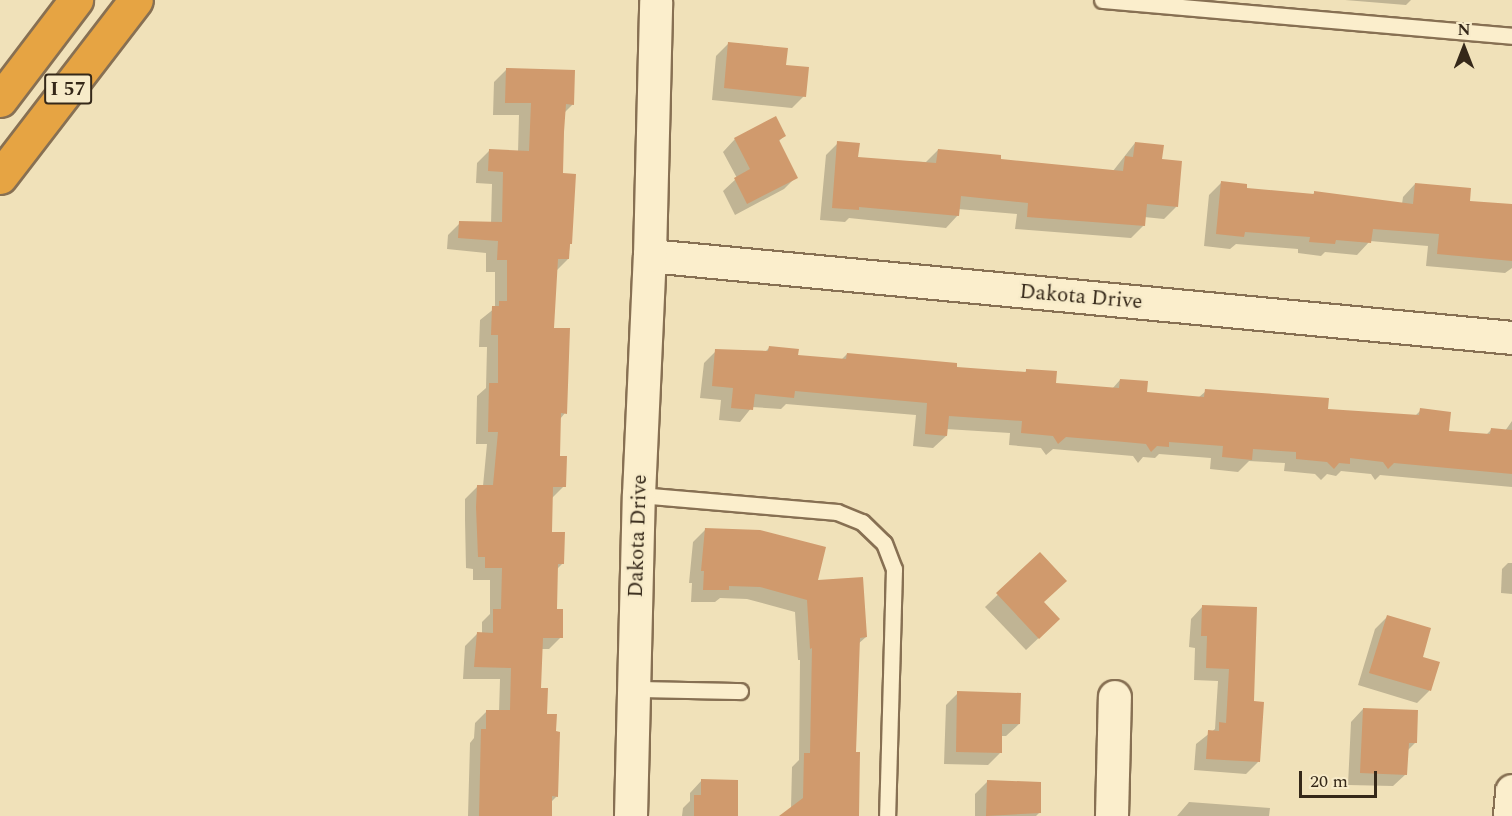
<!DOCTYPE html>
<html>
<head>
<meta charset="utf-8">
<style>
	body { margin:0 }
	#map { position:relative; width:1512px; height:816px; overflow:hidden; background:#f0e1b9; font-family:Spectral,serif }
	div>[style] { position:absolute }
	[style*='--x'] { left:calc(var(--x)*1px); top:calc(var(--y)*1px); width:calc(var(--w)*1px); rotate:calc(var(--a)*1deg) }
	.shadow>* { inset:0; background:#0003 }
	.building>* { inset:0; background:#d09a6d }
	.roads { filter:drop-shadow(2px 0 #877053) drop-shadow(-2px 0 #877053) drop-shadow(0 2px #877053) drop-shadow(0 -2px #877053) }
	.lane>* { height:15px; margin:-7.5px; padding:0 7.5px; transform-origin:7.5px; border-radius:7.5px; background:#fbeecc }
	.street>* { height:32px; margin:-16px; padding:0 16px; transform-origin:16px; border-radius:16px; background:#fbeecc }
	.highway>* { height:33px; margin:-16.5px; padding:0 16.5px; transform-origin:16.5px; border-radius:16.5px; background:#e6a443 }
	span { translate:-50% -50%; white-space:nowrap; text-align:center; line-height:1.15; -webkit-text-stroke:5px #f7ebc9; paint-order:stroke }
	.shield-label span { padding:2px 4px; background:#f7ebc9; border:2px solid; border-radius:4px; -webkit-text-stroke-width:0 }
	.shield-label { font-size:20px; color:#352819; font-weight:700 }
	.street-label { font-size:21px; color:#352819 }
	.north { position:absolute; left:1434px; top:18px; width:60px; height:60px; -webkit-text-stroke:4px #f7ebc9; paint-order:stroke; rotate:0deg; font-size:16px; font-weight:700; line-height:24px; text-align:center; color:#352819 }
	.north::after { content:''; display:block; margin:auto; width:21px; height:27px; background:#352819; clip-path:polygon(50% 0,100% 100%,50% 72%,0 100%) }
	.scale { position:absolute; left:1299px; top:771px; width:78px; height:27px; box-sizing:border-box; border:3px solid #352819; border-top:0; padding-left:8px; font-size:18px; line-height:21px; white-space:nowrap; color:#352819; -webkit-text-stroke:4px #f7ebc9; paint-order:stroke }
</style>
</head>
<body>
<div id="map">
	<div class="shadow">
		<i style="clip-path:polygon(1345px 0,1411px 0,1406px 5px)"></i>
		<i style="clip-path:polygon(729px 43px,785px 66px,804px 96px,792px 108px,712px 100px,716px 56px)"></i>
		<i style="clip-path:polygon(506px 70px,573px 104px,564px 113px,562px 175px,570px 244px,568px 259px,556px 271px,552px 329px,565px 413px,560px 419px,559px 457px,564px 486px,551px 499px,551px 534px,563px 563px,556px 570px,555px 611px,561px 637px,549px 649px,541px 649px,540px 689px,557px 796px,551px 802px,550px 816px,468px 816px,470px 743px,474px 738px,475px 723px,487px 711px,499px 712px,500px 679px,463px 679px,465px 646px,477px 634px,482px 634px,482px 622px,490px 614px,490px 580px,473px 580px,473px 569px,466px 568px,465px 520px,465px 499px,478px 486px,483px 486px,487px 444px,476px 444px,477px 396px,486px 388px,487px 347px,479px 347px,480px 320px,495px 308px,495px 272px,486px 272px,486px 253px,447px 249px,448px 235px,460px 223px,491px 224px,492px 184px,476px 183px,477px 163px,489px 151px,518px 152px,519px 115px,493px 115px,494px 82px)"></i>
		<i style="clip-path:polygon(784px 136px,778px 142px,796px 177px,784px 189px,735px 215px,723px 191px,737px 178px,723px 152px,735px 139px)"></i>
		<i style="clip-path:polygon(838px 143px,857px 159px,926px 162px,938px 150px,999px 160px,1113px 171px,1135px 143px,1161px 160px,1176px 207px,1164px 219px,1144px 217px,1144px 225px,1131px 238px,1015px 229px,1017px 214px,958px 209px,958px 215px,946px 228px,849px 218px,845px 222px,820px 220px,826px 155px)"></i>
		<i style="clip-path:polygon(1221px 183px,1245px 189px,1312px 195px,1315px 192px,1402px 204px,1403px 197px,1415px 184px,1469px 202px,1512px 205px,1512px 268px,1505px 273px,1426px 266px,1428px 246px,1370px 241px,1357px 255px,1325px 252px,1321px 256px,1298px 253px,1298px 249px,1236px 244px,1230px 249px,1204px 246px,1209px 195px)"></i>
		<i style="clip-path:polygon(770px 347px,797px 357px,841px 360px,847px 354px,955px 369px,1024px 373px,1027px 370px,1055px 385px,1112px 389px,1120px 380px,1145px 394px,1198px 398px,1206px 391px,1326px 410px,1415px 416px,1421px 410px,1447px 432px,1486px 435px,1491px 430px,1505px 431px,1512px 421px,1512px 487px,1380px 475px,1375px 480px,1371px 474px,1341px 471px,1336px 476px,1327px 474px,1321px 480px,1315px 474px,1284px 471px,1285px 463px,1249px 461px,1238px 472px,1210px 469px,1211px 458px,1159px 454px,1155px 458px,1143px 457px,1138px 463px,1133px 456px,1053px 449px,1046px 455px,1041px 448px,1009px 445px,1010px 433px,946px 429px,946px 436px,933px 448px,913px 446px,916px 415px,786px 404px,781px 409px,752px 407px,740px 422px,719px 420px,721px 400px,700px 398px,704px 363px,716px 351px,764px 353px)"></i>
		<i style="clip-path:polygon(705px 530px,816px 581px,866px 637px,858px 644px,854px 753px,858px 816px,781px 816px,791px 808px,792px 767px,799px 760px,800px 660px,798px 660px,795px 612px,747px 599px,720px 598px,715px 602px,691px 602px,692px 583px,689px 583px,693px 542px)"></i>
		<i style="clip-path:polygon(1040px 554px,1046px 631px,1026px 650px,985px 607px)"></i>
		<i style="clip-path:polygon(1508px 563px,1512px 563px,1512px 594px,1501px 593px,1502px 569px)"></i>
		<i style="clip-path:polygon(1203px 606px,1252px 702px,1258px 762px,1246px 774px,1194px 770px,1196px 744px,1215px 729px,1218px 681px,1194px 680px,1195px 648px,1189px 647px,1191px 619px)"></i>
		<i style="clip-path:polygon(1388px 616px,1421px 658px,1438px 663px,1429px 691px,1417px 703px,1358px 685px,1375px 629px)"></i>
		<i style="clip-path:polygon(958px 693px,1019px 724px,1006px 736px,1001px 736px,1000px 753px,988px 765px,944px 764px,946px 705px)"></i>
		<i style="clip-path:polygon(1363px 709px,1415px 743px,1407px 751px,1406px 774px,1393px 786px,1348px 785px,1351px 722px)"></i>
		<i style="clip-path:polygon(702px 780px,736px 816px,682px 816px,683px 808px,690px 801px,690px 793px)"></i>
		<i style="clip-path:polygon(987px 782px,1039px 813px,1036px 816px,975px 816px,975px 794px)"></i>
		<i style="clip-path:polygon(1189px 802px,1270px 808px,1269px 816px,1177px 816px)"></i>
	</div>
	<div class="building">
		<i style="clip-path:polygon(728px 42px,788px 48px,786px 65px,809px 67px,806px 97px,724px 88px)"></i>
		<i style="clip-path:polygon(506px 68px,575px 70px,574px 105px,566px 104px,564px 132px,563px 173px,576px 174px,572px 244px,570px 244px,569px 259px,558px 259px,554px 328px,570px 328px,567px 414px,561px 413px,560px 456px,567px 456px,566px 487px,553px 487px,552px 532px,565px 532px,564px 564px,558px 564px,557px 609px,563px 609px,563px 638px,543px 638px,541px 688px,548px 688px,547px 714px,557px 714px,556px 731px,560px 732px,558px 797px,552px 796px,552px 816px,479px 816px,481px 729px,486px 729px,486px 710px,510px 710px,511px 668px,474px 667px,477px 632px,493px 633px,493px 609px,501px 609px,502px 568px,485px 568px,485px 557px,478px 557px,476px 507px,477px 485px,493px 485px,498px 432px,488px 432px,489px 383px,498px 383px,498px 335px,491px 335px,492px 306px,499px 306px,499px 301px,507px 301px,507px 260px,497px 260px,498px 241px,458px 238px,459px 221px,502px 222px,503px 172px,488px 171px,489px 149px,529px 151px,531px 103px,505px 103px)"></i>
		<i style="clip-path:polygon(776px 116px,786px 136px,779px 140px,798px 178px,747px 204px,734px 178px,750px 169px,734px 138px)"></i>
		<i style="clip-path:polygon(837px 141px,860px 143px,858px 157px,936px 163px,938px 149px,1001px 155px,1001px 159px,1123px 171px,1125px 156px,1133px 157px,1135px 142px,1164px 145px,1162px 159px,1182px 161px,1178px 207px,1147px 204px,1145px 226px,1027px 217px,1028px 203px,961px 196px,959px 216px,859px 207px,859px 210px,832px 208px)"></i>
		<i style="clip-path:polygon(1221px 181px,1247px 184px,1247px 188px,1314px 194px,1314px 191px,1413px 204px,1415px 183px,1471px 188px,1470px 201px,1512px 204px,1512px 261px,1437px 254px,1439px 234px,1373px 229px,1371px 243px,1336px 240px,1335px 244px,1309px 242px,1310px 237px,1245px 232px,1244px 237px,1216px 234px)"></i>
		<i style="clip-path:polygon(769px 346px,799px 349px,798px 355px,846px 359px,847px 353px,957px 363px,957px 367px,1026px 372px,1026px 369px,1057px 371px,1056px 383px,1119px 388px,1120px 379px,1148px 381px,1147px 392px,1204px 397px,1205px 389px,1329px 398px,1328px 409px,1419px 415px,1420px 408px,1451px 412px,1449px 431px,1490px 434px,1491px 428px,1512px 430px,1512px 474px,1394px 463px,1388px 469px,1383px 462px,1350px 458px,1350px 464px,1339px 463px,1334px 469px,1327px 462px,1296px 459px,1296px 452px,1253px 449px,1252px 460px,1222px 457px,1223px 446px,1169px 442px,1169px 447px,1157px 446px,1151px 452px,1146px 444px,1114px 441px,1066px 437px,1058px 444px,1053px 436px,1021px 433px,1022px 421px,949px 416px,947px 436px,925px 434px,927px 403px,795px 391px,794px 398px,755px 394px,753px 410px,731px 408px,733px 388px,712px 386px,715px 349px,768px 351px)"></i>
		<i style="clip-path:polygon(705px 528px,760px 530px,826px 547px,818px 580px,863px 577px,867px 637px,860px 638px,856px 752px,860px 752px,859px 816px,779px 816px,803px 798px,804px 753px,810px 753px,812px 648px,810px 649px,807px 600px,760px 587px,729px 586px,729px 590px,703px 590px,704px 571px,701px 571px)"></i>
		<i style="clip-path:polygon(1040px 552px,1067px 581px,1044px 602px,1060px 619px,1039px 639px,996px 593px)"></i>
		<i style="clip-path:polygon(1202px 605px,1257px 607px,1254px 701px,1264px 702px,1260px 762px,1206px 759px,1208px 730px,1219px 731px,1219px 722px,1226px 723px,1229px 669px,1206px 668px,1207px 636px,1201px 636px)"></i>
		<i style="clip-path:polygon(1387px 615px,1431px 628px,1423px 657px,1440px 662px,1431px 691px,1369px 673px)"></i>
		<i style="clip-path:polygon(957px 691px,1021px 693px,1020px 724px,1002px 724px,1002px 753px,956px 752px)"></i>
		<i style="clip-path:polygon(1363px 708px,1418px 710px,1417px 743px,1409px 743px,1407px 775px,1360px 773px)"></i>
		<i style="clip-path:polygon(701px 779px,738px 780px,738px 816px,694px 816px,694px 795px,701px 795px)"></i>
		<i style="clip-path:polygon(987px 780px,1041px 782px,1041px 813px,986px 816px)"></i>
	</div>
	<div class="roads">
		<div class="lane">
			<i style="--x:1102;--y:0;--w:412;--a:5"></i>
			<i style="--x:639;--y:495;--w:199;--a:4.9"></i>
			<i style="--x:837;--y:512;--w:27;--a:22"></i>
			<i style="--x:862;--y:522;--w:30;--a:44"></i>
			<i style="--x:884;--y:543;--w:28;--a:69"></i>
			<i style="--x:894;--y:569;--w:247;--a:91.6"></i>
			<i style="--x:635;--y:689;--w:105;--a:1.1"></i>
		</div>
		<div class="street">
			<i style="--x:650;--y:256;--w:866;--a:5.43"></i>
			<i style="--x:631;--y:816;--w:321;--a:-88.6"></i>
			<i style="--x:639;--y:495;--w:239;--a:-87.4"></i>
			<i style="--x:650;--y:256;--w:254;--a:-88.6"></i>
			<i style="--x:1112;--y:816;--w:119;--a:-88.6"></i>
			<i style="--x:1510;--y:816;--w:25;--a:-85"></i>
		</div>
		<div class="highway">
			<i style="--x:0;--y:100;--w:126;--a:-52.8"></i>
			<i style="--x:0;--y:177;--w:223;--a:-52.5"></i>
		</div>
	</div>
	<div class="shield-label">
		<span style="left:68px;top:89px">I 57</span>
	</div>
	<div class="street-label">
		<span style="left:1081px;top:297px;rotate:5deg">Dakota Drive</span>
		<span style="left:638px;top:536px;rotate:-88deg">Dakota Drive</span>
	</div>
	<div class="north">N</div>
	<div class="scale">20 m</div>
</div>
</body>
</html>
